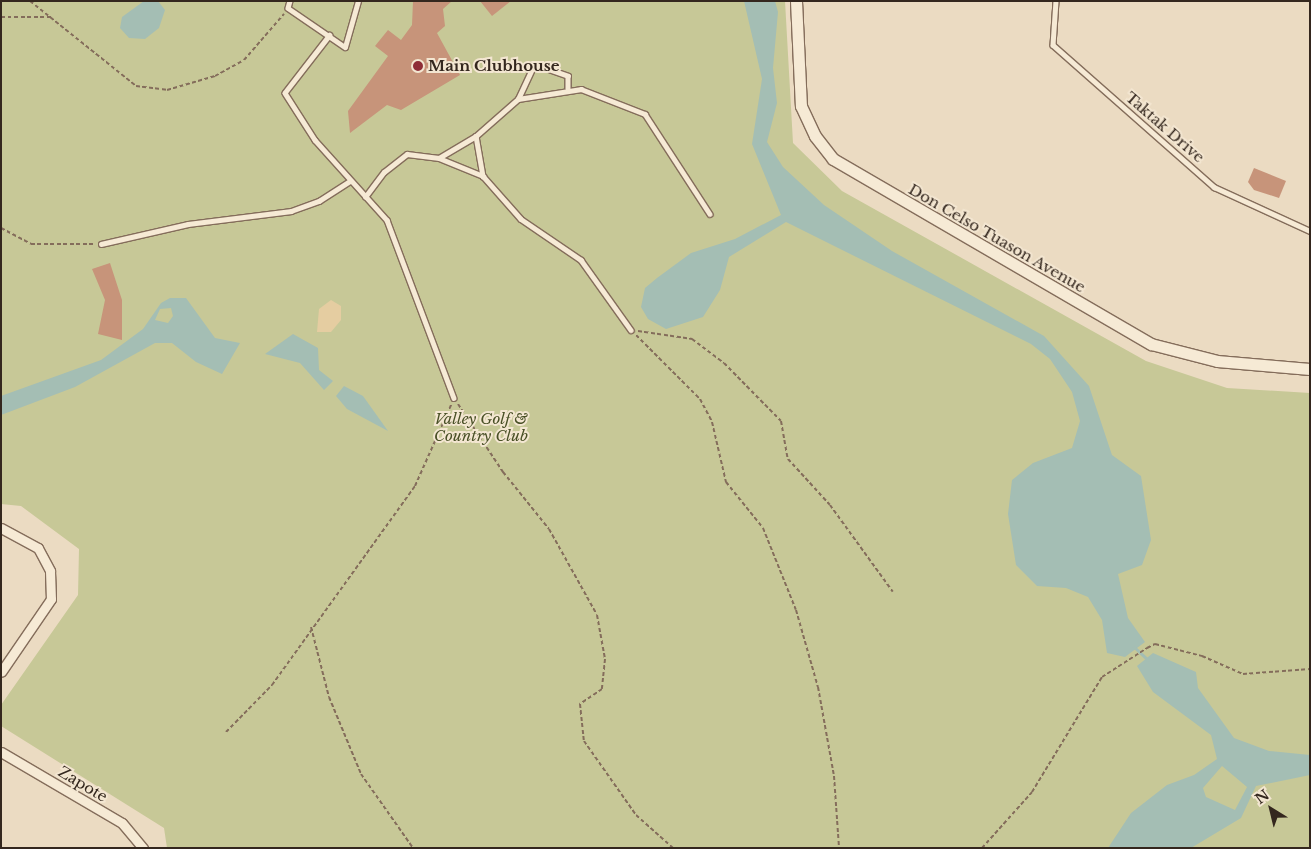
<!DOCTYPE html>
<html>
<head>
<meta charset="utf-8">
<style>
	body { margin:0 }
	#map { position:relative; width:1311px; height:849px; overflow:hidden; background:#ebdbc2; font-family:"Libre Baskerville",serif }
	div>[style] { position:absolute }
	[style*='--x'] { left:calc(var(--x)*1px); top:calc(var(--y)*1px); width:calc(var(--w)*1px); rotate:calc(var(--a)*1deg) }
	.green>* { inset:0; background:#c7c897 }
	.sand>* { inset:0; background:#e5cda1 }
	.water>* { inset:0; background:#a4beb4 }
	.stream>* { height:3px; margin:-1.5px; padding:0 1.5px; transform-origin:1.5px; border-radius:1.5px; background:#a4beb4 }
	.building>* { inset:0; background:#c7947a }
	.path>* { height:2px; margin-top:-1px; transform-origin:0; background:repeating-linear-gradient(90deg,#846d5b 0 4px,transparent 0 6.5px) }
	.roads { filter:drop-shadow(1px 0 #846d5b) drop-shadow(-1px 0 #846d5b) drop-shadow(0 1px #846d5b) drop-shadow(0 -1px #846d5b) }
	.service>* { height:4.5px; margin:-2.25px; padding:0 2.25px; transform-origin:2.25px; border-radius:2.25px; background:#f6ead5 }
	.minor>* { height:9px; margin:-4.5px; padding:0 4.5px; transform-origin:4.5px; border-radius:4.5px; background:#f6ead5 }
	.tertiary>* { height:11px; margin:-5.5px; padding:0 5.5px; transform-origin:5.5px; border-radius:5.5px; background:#f6ead5 }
	.dots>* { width:14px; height:14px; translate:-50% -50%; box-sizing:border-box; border:2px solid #f3e6d1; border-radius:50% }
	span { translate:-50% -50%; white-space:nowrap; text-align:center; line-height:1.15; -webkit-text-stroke:4px #f3e6d1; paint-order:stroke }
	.poi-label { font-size:15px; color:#34271e; font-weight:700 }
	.left { translate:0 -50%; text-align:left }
	.street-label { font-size:15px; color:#34271e }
	.park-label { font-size:15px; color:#495026; font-style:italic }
	.frame { position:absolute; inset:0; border:2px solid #34271e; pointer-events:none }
	.north { position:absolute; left:1246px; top:784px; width:50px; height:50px; -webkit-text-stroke:4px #f3e6d1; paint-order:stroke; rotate:324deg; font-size:14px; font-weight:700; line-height:20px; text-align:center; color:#34271e }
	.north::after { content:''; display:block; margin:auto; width:18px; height:22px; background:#34271e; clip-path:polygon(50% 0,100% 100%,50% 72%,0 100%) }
</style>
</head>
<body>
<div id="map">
	<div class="green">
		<i style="clip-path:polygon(1px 1px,785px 1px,793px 143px,842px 191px,1146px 361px,1227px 388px,1310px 393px,1310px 848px,167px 848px,164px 828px,1px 726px,1px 705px,78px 595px,79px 549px,21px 506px,1px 504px)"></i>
	</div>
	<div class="sand">
		<i style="clip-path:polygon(331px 300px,341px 306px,341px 320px,331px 332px,317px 332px,319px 309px)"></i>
	</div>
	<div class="water">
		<i style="clip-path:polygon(144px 1px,158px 1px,165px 10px,159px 28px,145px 39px,129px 38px,120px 28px,122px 17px)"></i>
		<i style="clip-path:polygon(744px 1px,775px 1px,778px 12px,773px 68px,777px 103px,767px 142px,783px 167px,824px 205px,892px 251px,1044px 336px,1089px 386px,1112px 455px,1141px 476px,1151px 540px,1142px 565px,1118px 574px,1128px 618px,1145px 642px,1125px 657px,1107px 653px,1102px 620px,1088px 597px,1066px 588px,1037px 586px,1016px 565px,1008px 514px,1012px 480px,1033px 463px,1072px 448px,1080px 421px,1072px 392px,1050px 359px,1031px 344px,786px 222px,729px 257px,720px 290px,703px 317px,666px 329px,648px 319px,641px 307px,645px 288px,657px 278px,691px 253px,735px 239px,781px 215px,752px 144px,762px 79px)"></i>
		<i style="clip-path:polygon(evenodd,170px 298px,186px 298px,215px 338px,240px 343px,222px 374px,196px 362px,172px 343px,155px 343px,75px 387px,1px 415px,1px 396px,101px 360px,143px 329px,161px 303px,170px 298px,171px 308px,173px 316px,168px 323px,155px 320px,160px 309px,171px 308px)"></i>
		<i style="clip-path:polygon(293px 334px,318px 348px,319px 370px,333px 381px,324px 390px,300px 363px,265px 354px)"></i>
		<i style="clip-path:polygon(344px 386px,363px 396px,388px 431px,347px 409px,336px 396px)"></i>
		<i style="clip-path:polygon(evenodd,1153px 653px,1196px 672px,1198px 688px,1234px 738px,1269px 751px,1310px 755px,1310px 775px,1256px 786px,1241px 818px,1191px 848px,1108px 848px,1131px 813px,1167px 785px,1194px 775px,1217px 759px,1211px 735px,1153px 692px,1137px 666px,1153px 653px,1222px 766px,1247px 787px,1235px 810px,1206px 797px,1203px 788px,1222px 766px)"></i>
	</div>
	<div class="stream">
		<i style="--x:1134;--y:647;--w:19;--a:43"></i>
	</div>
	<div class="building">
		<i style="clip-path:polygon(413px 1px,452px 1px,443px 9px,445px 26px,437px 33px,460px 75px,401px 110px,387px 105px,350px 133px,348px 111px,388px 56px,375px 46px,388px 30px,401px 40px,412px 25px)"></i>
		<i style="clip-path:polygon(480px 1px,511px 1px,492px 16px)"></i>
		<i style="clip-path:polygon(1254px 168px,1286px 181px,1279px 198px,1254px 190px,1248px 182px)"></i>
		<i style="clip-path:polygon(110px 263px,122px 300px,122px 340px,98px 334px,105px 300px,92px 269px)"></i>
	</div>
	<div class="path">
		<i style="--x:30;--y:1;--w:136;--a:38.7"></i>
		<i style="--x:136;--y:86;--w:31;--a:7"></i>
		<i style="--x:167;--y:90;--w:50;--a:-16.3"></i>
		<i style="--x:215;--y:76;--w:33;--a:-29"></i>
		<i style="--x:244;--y:60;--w:61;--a:-49"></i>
		<i style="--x:1;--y:17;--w:51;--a:0"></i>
		<i style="--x:1;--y:228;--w:34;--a:28"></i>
		<i style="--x:31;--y:244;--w:62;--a:0"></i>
		<i style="--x:638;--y:331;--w:55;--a:8.4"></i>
		<i style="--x:692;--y:339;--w:40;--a:37"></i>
		<i style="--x:724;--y:363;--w:81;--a:45.5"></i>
		<i style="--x:781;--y:421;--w:39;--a:80"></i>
		<i style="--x:788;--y:459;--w:62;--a:47.6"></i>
		<i style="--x:830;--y:505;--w:107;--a:54.1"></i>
		<i style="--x:636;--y:335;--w:91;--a:45"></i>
		<i style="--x:700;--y:399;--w:26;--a:62"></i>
		<i style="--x:712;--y:422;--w:62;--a:76.9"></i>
		<i style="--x:726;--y:482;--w:59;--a:51.2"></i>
		<i style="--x:763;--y:528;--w:88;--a:68.1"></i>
		<i style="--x:796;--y:610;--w:80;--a:74.1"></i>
		<i style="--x:818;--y:687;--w:90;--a:79.8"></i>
		<i style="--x:834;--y:776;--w:72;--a:86"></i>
		<i style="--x:458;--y:404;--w:82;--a:56.5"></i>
		<i style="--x:503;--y:472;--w:73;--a:51.1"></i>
		<i style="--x:549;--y:529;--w:98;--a:60.8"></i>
		<i style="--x:597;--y:615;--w:45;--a:79.7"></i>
		<i style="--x:605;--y:659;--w:30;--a:96"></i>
		<i style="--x:602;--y:689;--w:27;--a:146"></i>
		<i style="--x:580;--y:704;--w:37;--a:84"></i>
		<i style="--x:584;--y:741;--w:90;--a:54.9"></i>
		<i style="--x:636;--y:815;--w:50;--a:41.7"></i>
		<i style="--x:311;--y:627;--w:72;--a:75.6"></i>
		<i style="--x:329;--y:697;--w:83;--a:67.4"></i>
		<i style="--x:361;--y:774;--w:90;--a:54.9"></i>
		<i style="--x:226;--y:732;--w:66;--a:-45.6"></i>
		<i style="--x:272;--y:685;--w:245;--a:-54.3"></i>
		<i style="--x:415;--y:486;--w:89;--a:-66"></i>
		<i style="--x:982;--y:848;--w:75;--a:-48.2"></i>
		<i style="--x:1032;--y:792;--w:135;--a:-58.7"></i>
		<i style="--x:1102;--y:677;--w:54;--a:-32.8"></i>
		<i style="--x:1147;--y:648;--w:9;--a:-27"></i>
		<i style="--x:1155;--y:644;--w:49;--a:14.3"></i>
		<i style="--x:1202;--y:656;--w:45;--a:23.7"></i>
		<i style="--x:1243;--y:674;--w:67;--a:-4.3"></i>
	</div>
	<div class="roads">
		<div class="service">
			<i style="--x:290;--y:1;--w:7;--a:106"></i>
			<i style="--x:288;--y:8;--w:69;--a:34.4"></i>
			<i style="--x:345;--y:47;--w:48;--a:-74.2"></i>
			<i style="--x:1056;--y:1;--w:44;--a:93.9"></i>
			<i style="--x:1053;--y:45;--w:215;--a:41.4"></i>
			<i style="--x:1214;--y:187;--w:106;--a:24.6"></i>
			<i style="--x:330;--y:35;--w:73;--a:127.8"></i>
			<i style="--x:285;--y:93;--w:56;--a:57.4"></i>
			<i style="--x:315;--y:140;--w:108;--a:48"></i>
			<i style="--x:387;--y:220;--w:190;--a:69.4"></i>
			<i style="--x:518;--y:99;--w:38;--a:-65"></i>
			<i style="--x:534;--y:64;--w:36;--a:19"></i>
			<i style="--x:568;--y:76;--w:12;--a:90"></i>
			<i style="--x:476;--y:136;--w:41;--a:80.1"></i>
			<i style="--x:439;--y:158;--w:43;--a:-30.7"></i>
			<i style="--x:476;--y:136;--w:56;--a:-41.4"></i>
			<i style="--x:518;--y:99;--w:64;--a:-9"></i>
			<i style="--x:581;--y:89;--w:69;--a:21.3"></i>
			<i style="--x:645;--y:114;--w:119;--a:57"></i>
			<i style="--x:365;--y:197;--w:31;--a:-53"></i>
			<i style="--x:384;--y:172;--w:29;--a:-38"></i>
			<i style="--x:407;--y:154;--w:32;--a:7"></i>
			<i style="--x:439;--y:158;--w:48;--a:22.2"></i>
			<i style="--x:483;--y:176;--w:57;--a:48.5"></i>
			<i style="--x:521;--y:219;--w:73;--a:34.3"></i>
			<i style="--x:581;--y:260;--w:86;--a:54.5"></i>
			<i style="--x:101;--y:244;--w:89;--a:-12.9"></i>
			<i style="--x:188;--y:224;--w:104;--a:-7.2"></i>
			<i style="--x:291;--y:211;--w:30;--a:-20"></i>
			<i style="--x:319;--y:201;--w:37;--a:-33"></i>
		</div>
		<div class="minor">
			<i style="--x:1;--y:528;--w:42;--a:28.4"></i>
			<i style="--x:38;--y:548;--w:26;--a:62"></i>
			<i style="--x:50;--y:571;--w:28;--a:88"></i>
			<i style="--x:51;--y:599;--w:88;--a:124.4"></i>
			<i style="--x:1;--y:752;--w:140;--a:30.4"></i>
			<i style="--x:122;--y:823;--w:33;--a:50"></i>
		</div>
		<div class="tertiary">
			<i style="--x:796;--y:1;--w:105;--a:87.3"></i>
			<i style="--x:801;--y:106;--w:33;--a:65"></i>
			<i style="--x:815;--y:136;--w:29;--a:52"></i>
			<i style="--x:833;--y:159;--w:368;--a:30.2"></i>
			<i style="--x:1151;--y:344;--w:68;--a:14.4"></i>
			<i style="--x:1217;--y:361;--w:93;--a:4.9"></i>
		</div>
	</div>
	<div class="dots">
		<i style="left:418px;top:66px;background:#8f2e37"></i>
	</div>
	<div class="poi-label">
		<span class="left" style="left:428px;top:66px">Main Clubhouse</span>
	</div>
	<div class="street-label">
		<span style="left:1165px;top:127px;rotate:41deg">Taktak Drive</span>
		<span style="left:997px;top:238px;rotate:30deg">Don Celso Tuason Avenue</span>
		<span style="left:83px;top:784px;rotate:31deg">Zapote</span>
	</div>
	<div class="park-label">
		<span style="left:481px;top:427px">Valley Golf &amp;<br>Country Club</span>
	</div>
	<div class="frame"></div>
	<div class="north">N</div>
</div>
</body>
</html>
